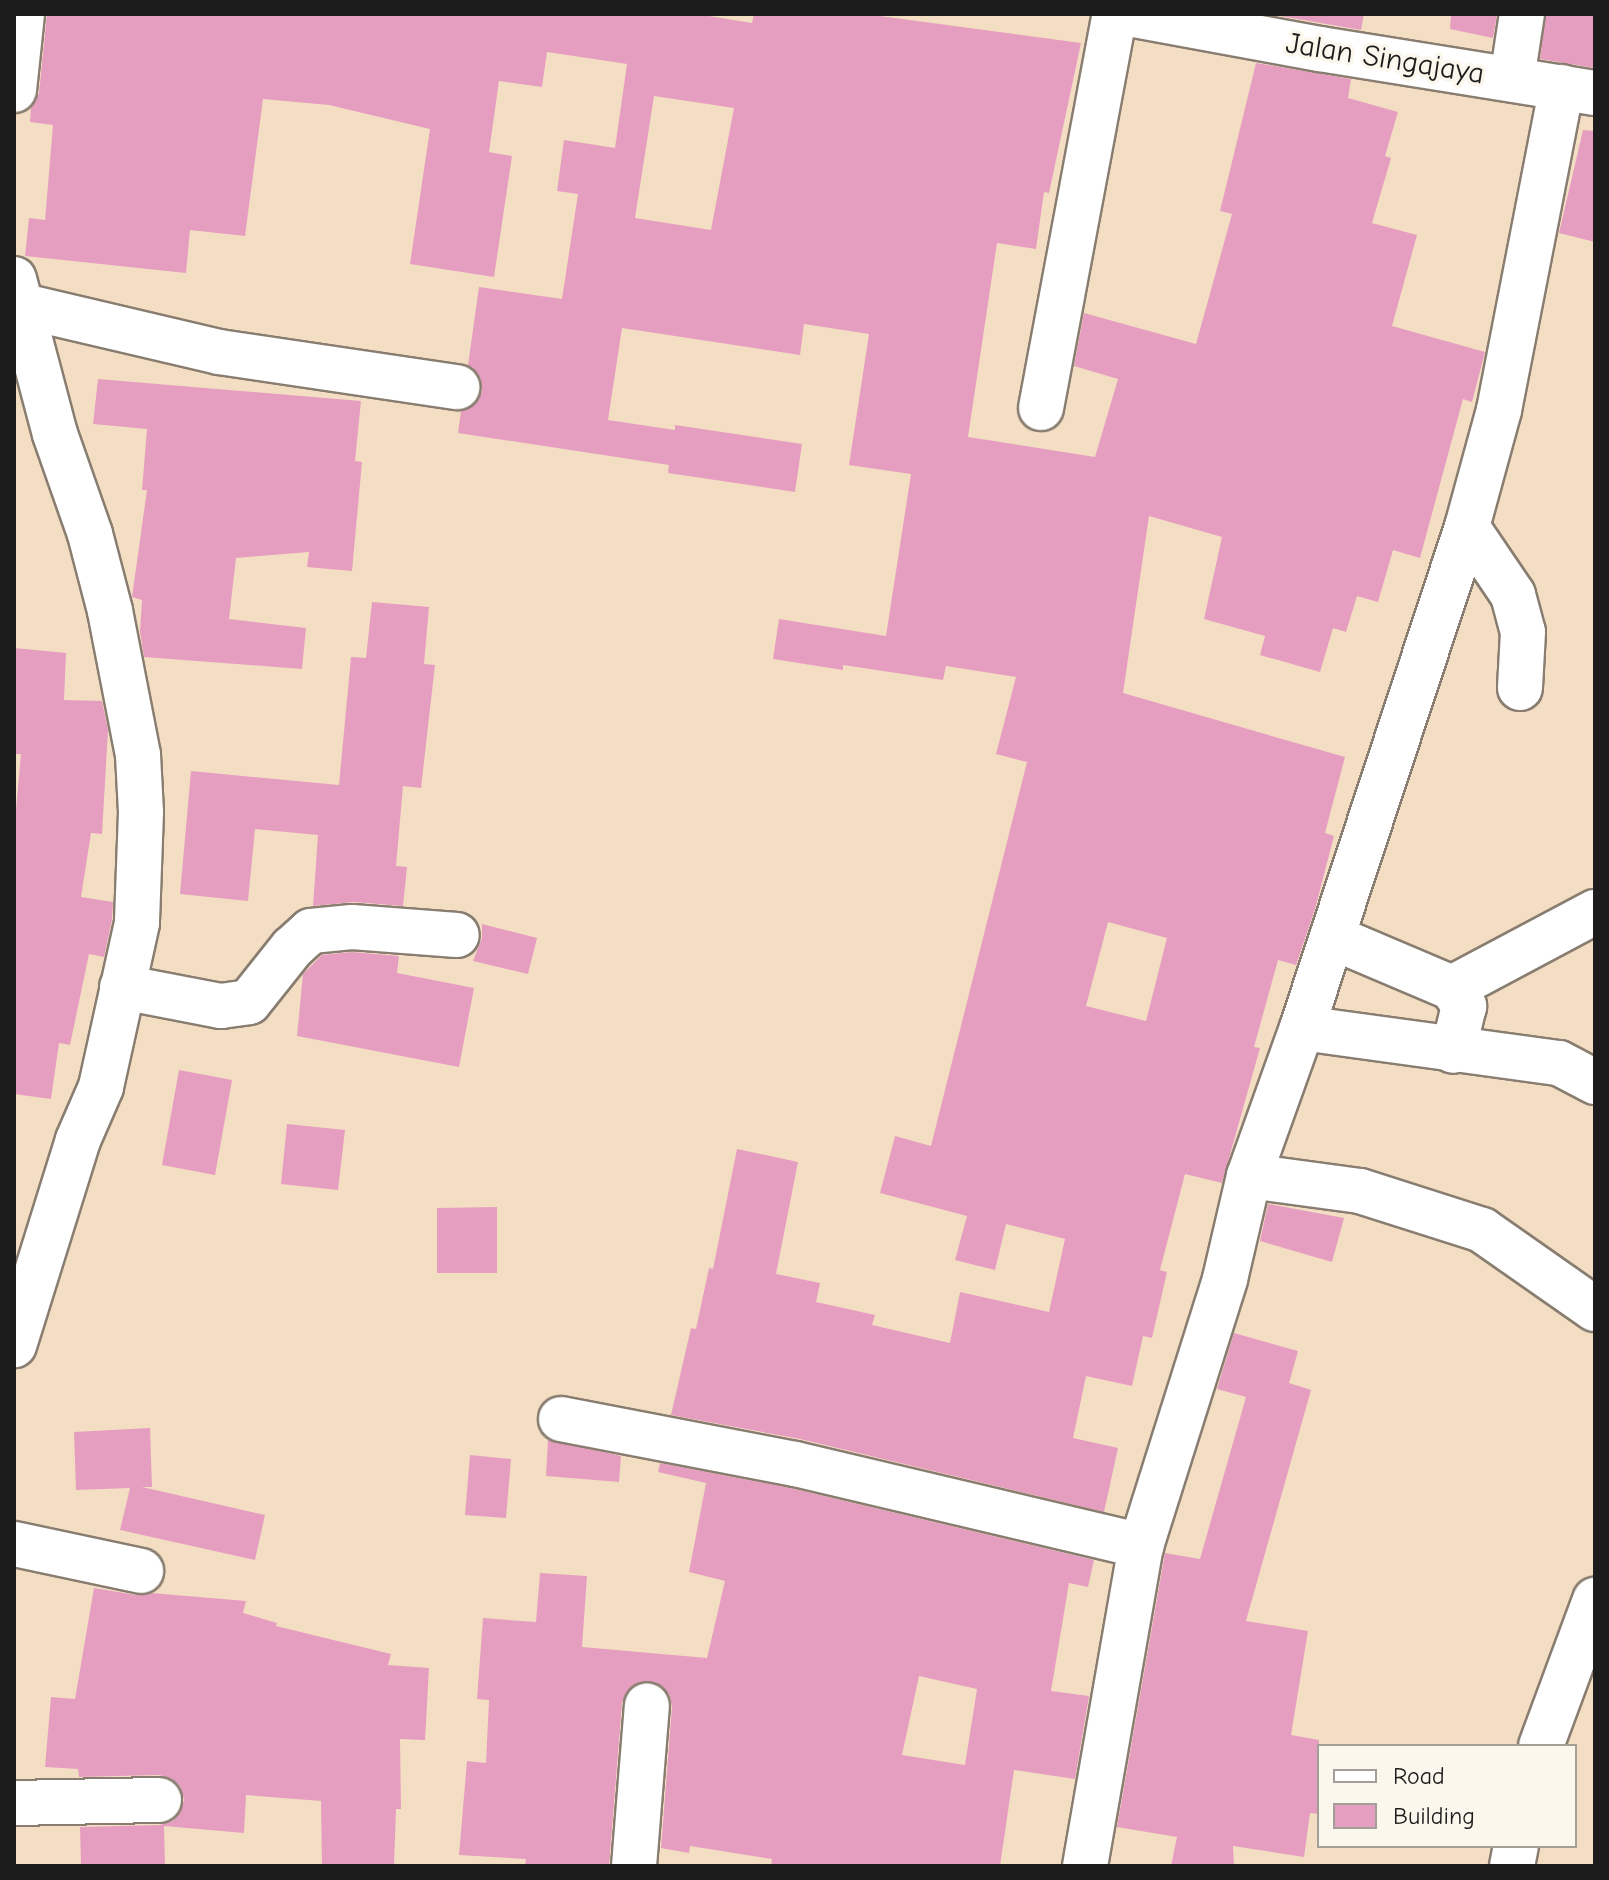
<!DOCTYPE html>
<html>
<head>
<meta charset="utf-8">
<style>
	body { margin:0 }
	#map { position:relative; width:1609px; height:1880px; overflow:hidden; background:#f4dec3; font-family:"Comic Neue",sans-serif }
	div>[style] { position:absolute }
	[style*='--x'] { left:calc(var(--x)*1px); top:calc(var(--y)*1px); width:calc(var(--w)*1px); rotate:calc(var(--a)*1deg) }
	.building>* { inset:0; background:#e69ec0 }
	.roads { filter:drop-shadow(2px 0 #887d70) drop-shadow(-2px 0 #887d70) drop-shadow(0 2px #887d70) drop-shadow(0 -2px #887d70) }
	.minor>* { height:44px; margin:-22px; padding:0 22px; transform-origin:22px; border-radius:22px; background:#fff }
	span { translate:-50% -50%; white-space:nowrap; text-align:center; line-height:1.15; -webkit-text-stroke:7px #fbf7ec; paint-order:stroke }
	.street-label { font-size:30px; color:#1c1c1c }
	.frame { position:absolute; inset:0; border:16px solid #1c1c1c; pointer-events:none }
	.legend { position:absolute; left:1317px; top:1744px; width:260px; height:104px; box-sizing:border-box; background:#fbf7ec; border:2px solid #a29f99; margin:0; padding:10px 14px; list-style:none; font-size:24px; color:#1c1c1c }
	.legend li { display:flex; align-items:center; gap:16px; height:40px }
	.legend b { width:40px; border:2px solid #a29f99 }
</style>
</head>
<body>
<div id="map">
	<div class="building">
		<i style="clip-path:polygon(evenodd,47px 14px,697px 14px,752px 23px,754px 14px,865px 14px,1081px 43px,1049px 193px,1044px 192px,1036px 249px,997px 243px,968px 437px,1095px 457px,1118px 379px,1074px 366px,1084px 313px,1196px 344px,1232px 214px,1220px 211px,1256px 63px,1351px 79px,1348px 98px,1398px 112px,1385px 156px,1391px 158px,1372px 223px,1417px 235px,1392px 326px,1485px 352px,1472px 402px,1463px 399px,1420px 558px,1393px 550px,1378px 602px,1357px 596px,1346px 632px,1333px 628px,1320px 672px,1260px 655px,1265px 636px,1204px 619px,1222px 537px,1149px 516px,1123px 693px,1345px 757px,1325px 833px,1334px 836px,1315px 909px,1296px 965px,1278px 960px,1254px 1047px,1260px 1048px,1222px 1183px,1185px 1174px,1160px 1270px,1167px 1272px,1152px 1338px,1143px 1336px,1132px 1386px,1086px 1376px,1073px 1438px,1118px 1448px,1104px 1512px,800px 1439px,671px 1415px,691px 1328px,696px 1329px,709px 1268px,713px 1269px,737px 1149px,798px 1162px,776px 1274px,820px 1283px,816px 1302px,875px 1315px,872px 1325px,950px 1343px,960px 1292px,1049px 1312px,1065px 1239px,1006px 1224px,995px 1270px,955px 1260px,967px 1216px,880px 1193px,895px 1136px,931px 1146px,1027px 762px,996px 754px,1016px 677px,946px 666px,943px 680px,843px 665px,843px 670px,773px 659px,779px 619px,886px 636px,911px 474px,849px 465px,869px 334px,804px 324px,800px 355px,622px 328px,608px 420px,675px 430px,675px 425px,802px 444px,795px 492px,668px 473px,669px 465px,458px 433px,461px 411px,476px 403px,482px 391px,480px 377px,468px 365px,479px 287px,562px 299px,578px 194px,557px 191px,564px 140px,615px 148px,627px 64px,547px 52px,542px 87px,499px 81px,489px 152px,512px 156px,494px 277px,410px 264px,430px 129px,329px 105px,263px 99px,245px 236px,190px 230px,186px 273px,25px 256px,29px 218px,45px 220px,53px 125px,30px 122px,31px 108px,39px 93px,47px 14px,654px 96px,734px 108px,711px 230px,635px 218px,654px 96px,47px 14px,1108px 922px,1167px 938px,1146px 1021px,1086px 1006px,1108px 922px)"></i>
		<i style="clip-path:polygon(1269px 14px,1364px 14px,1361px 30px)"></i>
		<i style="clip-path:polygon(1451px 14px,1497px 14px,1493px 38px,1450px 29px)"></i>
		<i style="clip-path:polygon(1546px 14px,1595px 14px,1595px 68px,1540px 59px)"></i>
		<i style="clip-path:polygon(1583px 130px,1595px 131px,1595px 242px,1559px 233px)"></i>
		<i style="clip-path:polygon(98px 379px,361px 401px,355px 461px,362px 462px,352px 571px,307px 567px,309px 552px,236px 558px,229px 619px,306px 628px,302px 669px,144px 657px,140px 632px,142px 600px,132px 597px,147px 490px,142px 490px,147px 429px,93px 424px)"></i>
		<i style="clip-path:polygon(372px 602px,429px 607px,424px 664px,435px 665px,421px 788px,403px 786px,396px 866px,407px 867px,403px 906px,354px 902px,313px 906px,318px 835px,255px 829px,248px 901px,180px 894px,191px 771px,339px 785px,351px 657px,366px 658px)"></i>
		<i style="clip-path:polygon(14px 648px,66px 653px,64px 700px,102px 701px,108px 730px,102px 834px,91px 833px,81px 897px,113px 902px,112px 920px,104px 957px,89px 954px,70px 1045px,59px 1043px,51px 1099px,14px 1094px,14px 832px,21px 754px,14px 754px)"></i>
		<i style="clip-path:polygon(482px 924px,537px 938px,528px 974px,473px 961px,482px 938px)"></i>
		<i style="clip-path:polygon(352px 952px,399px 956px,397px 973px,474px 988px,459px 1067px,297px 1036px,303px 974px,322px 955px)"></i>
		<i style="clip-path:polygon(179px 1070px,232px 1080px,215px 1175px,162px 1165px)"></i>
		<i style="clip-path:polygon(287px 1124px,345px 1130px,338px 1190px,281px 1184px)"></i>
		<i style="clip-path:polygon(1268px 1204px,1344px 1218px,1332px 1262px,1260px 1241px)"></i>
		<i style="clip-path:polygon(497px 1207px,497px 1273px,437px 1273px,437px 1208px)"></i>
		<i style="clip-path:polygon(1234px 1333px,1298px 1351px,1289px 1383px,1311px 1390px,1246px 1621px,1308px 1631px,1291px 1735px,1319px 1740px,1319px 1814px,1310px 1813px,1304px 1857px,1233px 1846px,1234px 1866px,1171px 1866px,1177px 1837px,1117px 1827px,1165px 1553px,1200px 1559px,1246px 1397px,1217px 1389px)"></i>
		<i style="clip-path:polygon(150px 1428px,152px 1487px,142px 1487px,265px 1515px,255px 1560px,120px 1530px,130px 1488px,76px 1490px,74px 1432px)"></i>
		<i style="clip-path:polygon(548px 1440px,621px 1456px,619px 1482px,546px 1476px)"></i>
		<i style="clip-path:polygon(470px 1455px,511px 1459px,506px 1518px,465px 1515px)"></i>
		<i style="clip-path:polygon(evenodd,660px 1463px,790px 1488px,1094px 1560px,1088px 1587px,1069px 1583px,1051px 1691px,1089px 1696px,1075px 1779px,1014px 1770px,1000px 1866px,771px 1866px,772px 1859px,690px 1846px,689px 1853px,661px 1848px,672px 1707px,670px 1696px,662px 1686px,648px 1681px,637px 1683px,627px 1691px,622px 1703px,609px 1866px,525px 1866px,526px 1859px,459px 1855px,467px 1761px,486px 1763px,489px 1700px,477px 1699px,483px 1618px,536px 1622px,540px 1573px,587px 1576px,582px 1647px,707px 1658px,725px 1581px,689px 1572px,706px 1483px,658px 1472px,660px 1463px,919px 1676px,977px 1689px,965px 1765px,902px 1755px,919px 1676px)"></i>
		<i style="clip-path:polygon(94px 1588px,136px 1595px,151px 1593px,246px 1601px,243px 1613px,277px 1623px,276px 1626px,391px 1654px,388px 1665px,429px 1668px,425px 1740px,400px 1739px,401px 1809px,396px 1809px,394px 1866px,322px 1866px,321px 1801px,246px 1795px,244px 1833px,164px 1826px,165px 1866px,81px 1866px,80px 1827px,160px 1825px,173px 1821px,180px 1813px,184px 1800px,180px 1786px,172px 1779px,159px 1775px,79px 1777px,78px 1769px,45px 1767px,51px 1697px,75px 1699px)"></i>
	</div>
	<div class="roads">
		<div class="minor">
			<i style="--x:1129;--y:14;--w:194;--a:10.4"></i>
			<i style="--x:1320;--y:49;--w:278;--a:9.1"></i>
			<i style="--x:1512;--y:79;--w:66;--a:-81.3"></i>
			<i style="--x:14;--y:90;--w:76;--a:-84"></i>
			<i style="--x:14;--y:279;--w:160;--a:75.2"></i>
			<i style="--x:55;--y:434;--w:106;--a:70.7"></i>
			<i style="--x:90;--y:534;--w:80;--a:75.4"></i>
			<i style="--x:110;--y:611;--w:147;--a:79"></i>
			<i style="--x:138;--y:755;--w:57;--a:87"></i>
			<i style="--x:141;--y:812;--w:111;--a:92.1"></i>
			<i style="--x:137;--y:923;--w:168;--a:102.4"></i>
			<i style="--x:101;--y:1087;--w:58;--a:113.5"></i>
			<i style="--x:78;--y:1140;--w:215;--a:107.3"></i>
			<i style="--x:19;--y:305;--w:205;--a:13.2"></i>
			<i style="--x:219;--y:352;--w:241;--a:8.4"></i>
			<i style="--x:1041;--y:408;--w:401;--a:-79.4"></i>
			<i style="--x:1467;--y:527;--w:82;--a:55.9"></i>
			<i style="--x:1513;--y:595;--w:38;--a:75"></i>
			<i style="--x:1523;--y:632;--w:56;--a:93.1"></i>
			<i style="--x:1332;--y:937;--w:130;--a:23"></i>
			<i style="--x:1452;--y:988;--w:22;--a:56"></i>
			<i style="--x:1464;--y:1006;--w:46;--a:103.7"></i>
			<i style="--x:122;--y:987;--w:101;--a:10.9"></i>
			<i style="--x:221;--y:1006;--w:28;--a:-8"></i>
			<i style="--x:249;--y:1002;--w:69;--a:-51.5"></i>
			<i style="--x:292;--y:948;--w:25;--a:-42"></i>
			<i style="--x:311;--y:931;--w:41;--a:-5.6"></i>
			<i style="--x:352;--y:927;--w:105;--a:4.4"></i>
			<i style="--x:1452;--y:988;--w:162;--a:-28"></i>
			<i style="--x:1302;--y:1028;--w:259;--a:7.8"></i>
			<i style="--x:1559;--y:1063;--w:41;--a:27.8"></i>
			<i style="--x:1249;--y:1176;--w:112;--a:7.7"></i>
			<i style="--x:1360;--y:1191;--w:128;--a:17.7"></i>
			<i style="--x:1482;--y:1230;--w:138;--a:35"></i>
			<i style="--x:561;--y:1419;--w:238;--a:10.9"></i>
			<i style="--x:795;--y:1464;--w:356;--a:13.3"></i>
			<i style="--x:14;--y:1544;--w:130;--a:12"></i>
			<i style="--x:1541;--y:1746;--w:156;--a:-69.7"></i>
			<i style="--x:14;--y:1803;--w:145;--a:-1.2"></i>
			<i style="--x:634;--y:1866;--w:161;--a:-85.4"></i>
			<i style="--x:1085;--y:1866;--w:325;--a:-80.1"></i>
			<i style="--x:1141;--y:1546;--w:280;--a:-72.5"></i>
			<i style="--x:1225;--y:1279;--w:106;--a:-76.9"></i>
			<i style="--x:1249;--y:1176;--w:157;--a:-70.3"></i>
			<i style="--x:1302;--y:1028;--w:527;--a:-71.77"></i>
			<i style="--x:1467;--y:527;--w:121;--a:-74.7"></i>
			<i style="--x:1499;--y:410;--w:329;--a:-79"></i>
			<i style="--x:1512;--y:1866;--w:20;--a:-79"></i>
		</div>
	</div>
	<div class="street-label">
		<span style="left:1385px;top:59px;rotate:9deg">Jalan Singajaya</span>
	</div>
	<div class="frame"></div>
	<ul class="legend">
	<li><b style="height:10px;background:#fff"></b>Road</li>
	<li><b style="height:22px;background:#e69ec0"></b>Building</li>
	</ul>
</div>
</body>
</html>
